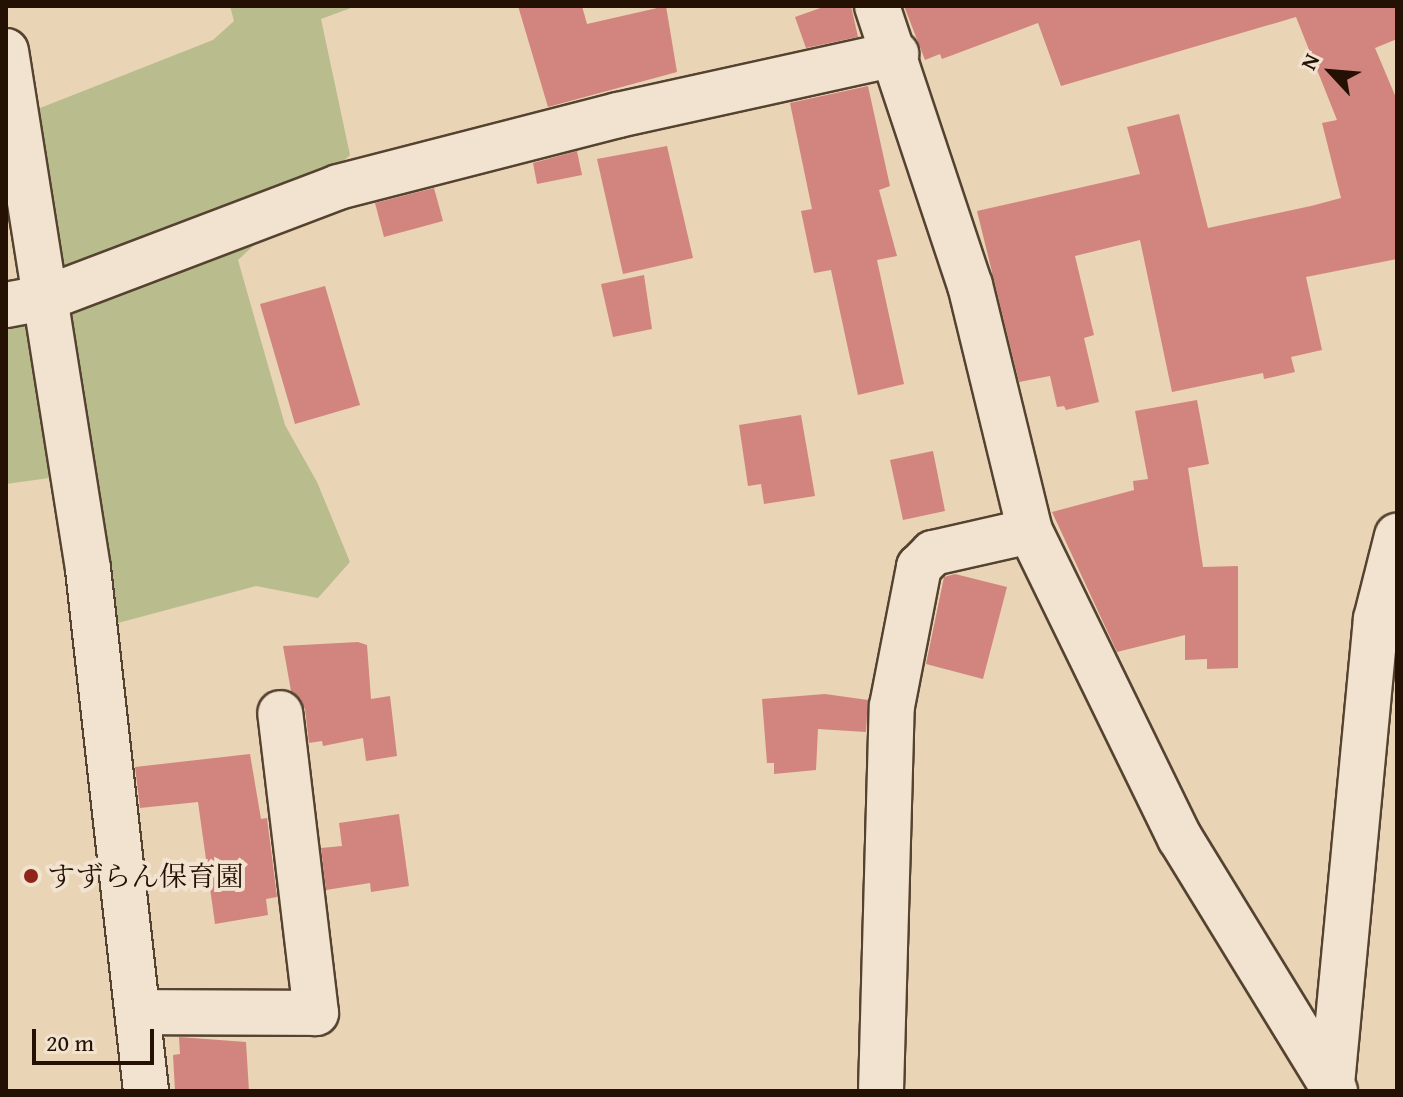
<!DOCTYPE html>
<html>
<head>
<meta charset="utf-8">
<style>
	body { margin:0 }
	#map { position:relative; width:1403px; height:1097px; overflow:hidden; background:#e9d4b5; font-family:"Gentium Book Plus","Noto Serif JP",serif }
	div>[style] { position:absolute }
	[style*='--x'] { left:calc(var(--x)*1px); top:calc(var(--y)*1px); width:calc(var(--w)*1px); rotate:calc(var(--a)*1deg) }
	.green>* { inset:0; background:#b9bc8c }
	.building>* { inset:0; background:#d2857e }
	.roads { filter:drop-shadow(2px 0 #554230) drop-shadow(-2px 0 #554230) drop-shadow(0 2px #554230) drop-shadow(0 -2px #554230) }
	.minor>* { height:44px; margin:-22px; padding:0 22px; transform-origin:22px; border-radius:22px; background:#f1e3cf }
	.dots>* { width:22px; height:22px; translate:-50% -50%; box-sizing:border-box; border:4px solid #f1e3cf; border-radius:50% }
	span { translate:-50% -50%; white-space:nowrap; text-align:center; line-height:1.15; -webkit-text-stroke:8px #f1e3cf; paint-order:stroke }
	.poi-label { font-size:28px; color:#241104 }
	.left { translate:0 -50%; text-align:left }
	.frame { position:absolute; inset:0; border:8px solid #241104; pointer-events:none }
	.north { position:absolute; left:1291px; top:32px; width:80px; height:80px; -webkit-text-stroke:6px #f1e3cf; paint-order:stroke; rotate:296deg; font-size:22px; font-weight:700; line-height:32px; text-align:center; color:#241104 }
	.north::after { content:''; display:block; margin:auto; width:28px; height:36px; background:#241104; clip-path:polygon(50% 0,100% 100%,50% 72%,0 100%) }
	.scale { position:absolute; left:32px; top:1029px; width:122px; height:36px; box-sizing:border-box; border:4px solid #241104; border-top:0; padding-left:10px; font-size:24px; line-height:28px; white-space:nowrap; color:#241104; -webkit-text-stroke:6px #f1e3cf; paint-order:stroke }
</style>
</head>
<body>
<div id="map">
	<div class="green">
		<i style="clip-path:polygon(230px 6px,356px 6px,321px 19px,350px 155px,238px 260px,285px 425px,317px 482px,350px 562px,318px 598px,256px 586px,103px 627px,85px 473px,6px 484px,6px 318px,67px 308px,30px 112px,213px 40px,234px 21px)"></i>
	</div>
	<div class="building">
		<i style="clip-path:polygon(518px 6px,582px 6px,587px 24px,666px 6px,677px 72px,548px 107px)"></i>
		<i style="clip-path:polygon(826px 6px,851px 6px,858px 37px,806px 48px,795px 17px)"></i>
		<i style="clip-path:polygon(904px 6px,1397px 6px,1397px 39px,1375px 48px,1397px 100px,1397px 259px,1306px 277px,1322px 350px,1291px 357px,1295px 372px,1264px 379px,1263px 373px,1172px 392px,1140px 240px,1075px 256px,1094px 335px,1084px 338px,1099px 402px,1066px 410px,1064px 406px,1057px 407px,1050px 376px,1019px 382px,977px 211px,1140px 174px,1127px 127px,1179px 114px,1208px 228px,1311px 206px,1341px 198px,1322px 123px,1337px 120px,1296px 17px,1061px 86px,1038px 23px,942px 59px,940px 54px,925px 60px)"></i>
		<i style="clip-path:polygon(868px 86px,890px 186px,879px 190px,897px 256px,877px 260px,904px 384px,858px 395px,831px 270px,814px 273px,801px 211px,812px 209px,790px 103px)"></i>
		<i style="clip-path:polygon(667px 146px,693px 258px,623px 274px,597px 159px)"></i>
		<i style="clip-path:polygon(577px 151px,582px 175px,537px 184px,533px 163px)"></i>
		<i style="clip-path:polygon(434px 188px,443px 221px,384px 237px,375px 203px)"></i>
		<i style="clip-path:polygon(644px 275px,652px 329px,613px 337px,601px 284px)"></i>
		<i style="clip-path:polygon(325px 286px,360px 405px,295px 424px,260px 304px)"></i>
		<i style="clip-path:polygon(1197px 400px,1209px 464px,1188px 468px,1203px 567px,1238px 566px,1238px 668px,1207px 669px,1207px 659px,1185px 660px,1185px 635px,1117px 652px,1052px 512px,1134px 490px,1133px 481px,1148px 479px,1135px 411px)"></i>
		<i style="clip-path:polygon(801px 415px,815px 496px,764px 504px,761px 484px,748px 486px,739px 425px)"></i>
		<i style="clip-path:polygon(933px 451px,945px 511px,903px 520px,890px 460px)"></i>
		<i style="clip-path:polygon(955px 574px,1007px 587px,983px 679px,926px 664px,944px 577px)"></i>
		<i style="clip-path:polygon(358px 642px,367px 645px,371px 699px,390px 696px,397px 756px,366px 761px,363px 738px,323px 746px,322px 741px,309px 743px,305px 709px,291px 691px,283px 646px)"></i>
		<i style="clip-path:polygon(825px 694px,868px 700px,866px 732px,818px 729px,816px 770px,774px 774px,774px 763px,767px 763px,762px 699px)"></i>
		<i style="clip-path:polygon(250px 754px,261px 819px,267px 818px,277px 897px,266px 899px,268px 915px,215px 924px,198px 802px,140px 808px,135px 767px)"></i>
		<i style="clip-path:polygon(399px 814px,409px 886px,371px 892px,370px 883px,326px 890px,321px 848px,342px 846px,339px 823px)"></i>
		<i style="clip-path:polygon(179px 1037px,246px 1042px,249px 1091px,175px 1091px,173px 1055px,180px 1054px)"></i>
	</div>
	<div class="roads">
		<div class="minor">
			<i style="--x:877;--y:6;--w:294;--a:71.6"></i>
			<i style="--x:970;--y:285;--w:253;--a:76.3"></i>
			<i style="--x:1030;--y:531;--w:342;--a:64"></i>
			<i style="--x:1180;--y:838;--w:297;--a:58.5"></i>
			<i style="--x:6;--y:51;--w:524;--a:81"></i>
			<i style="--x:88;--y:569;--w:525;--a:83.66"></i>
			<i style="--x:6;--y:305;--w:44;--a:-10.5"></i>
			<i style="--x:49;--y:297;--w:309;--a:-20.8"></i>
			<i style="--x:338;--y:187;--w:289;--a:-14.4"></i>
			<i style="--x:618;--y:115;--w:285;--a:-12.4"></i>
			<i style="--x:139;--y:1012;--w:177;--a:0.3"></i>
			<i style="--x:316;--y:1013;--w:302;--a:-96.8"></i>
			<i style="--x:1332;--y:1084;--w:467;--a:-84.6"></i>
			<i style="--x:1376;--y:619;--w:86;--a:-75.8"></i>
			<i style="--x:881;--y:1091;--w:385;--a:-88.4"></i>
			<i style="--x:892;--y:706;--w:142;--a:-79"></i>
			<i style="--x:919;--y:567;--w:20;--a:-45"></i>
			<i style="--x:933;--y:553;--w:99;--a:-12.8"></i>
		</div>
	</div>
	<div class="dots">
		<i style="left:31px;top:876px;background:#8f2418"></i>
	</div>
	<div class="poi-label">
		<span class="left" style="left:47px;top:876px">すずらん保育園</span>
	</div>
	<div class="frame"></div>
	<div class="north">N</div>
	<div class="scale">20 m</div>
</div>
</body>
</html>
